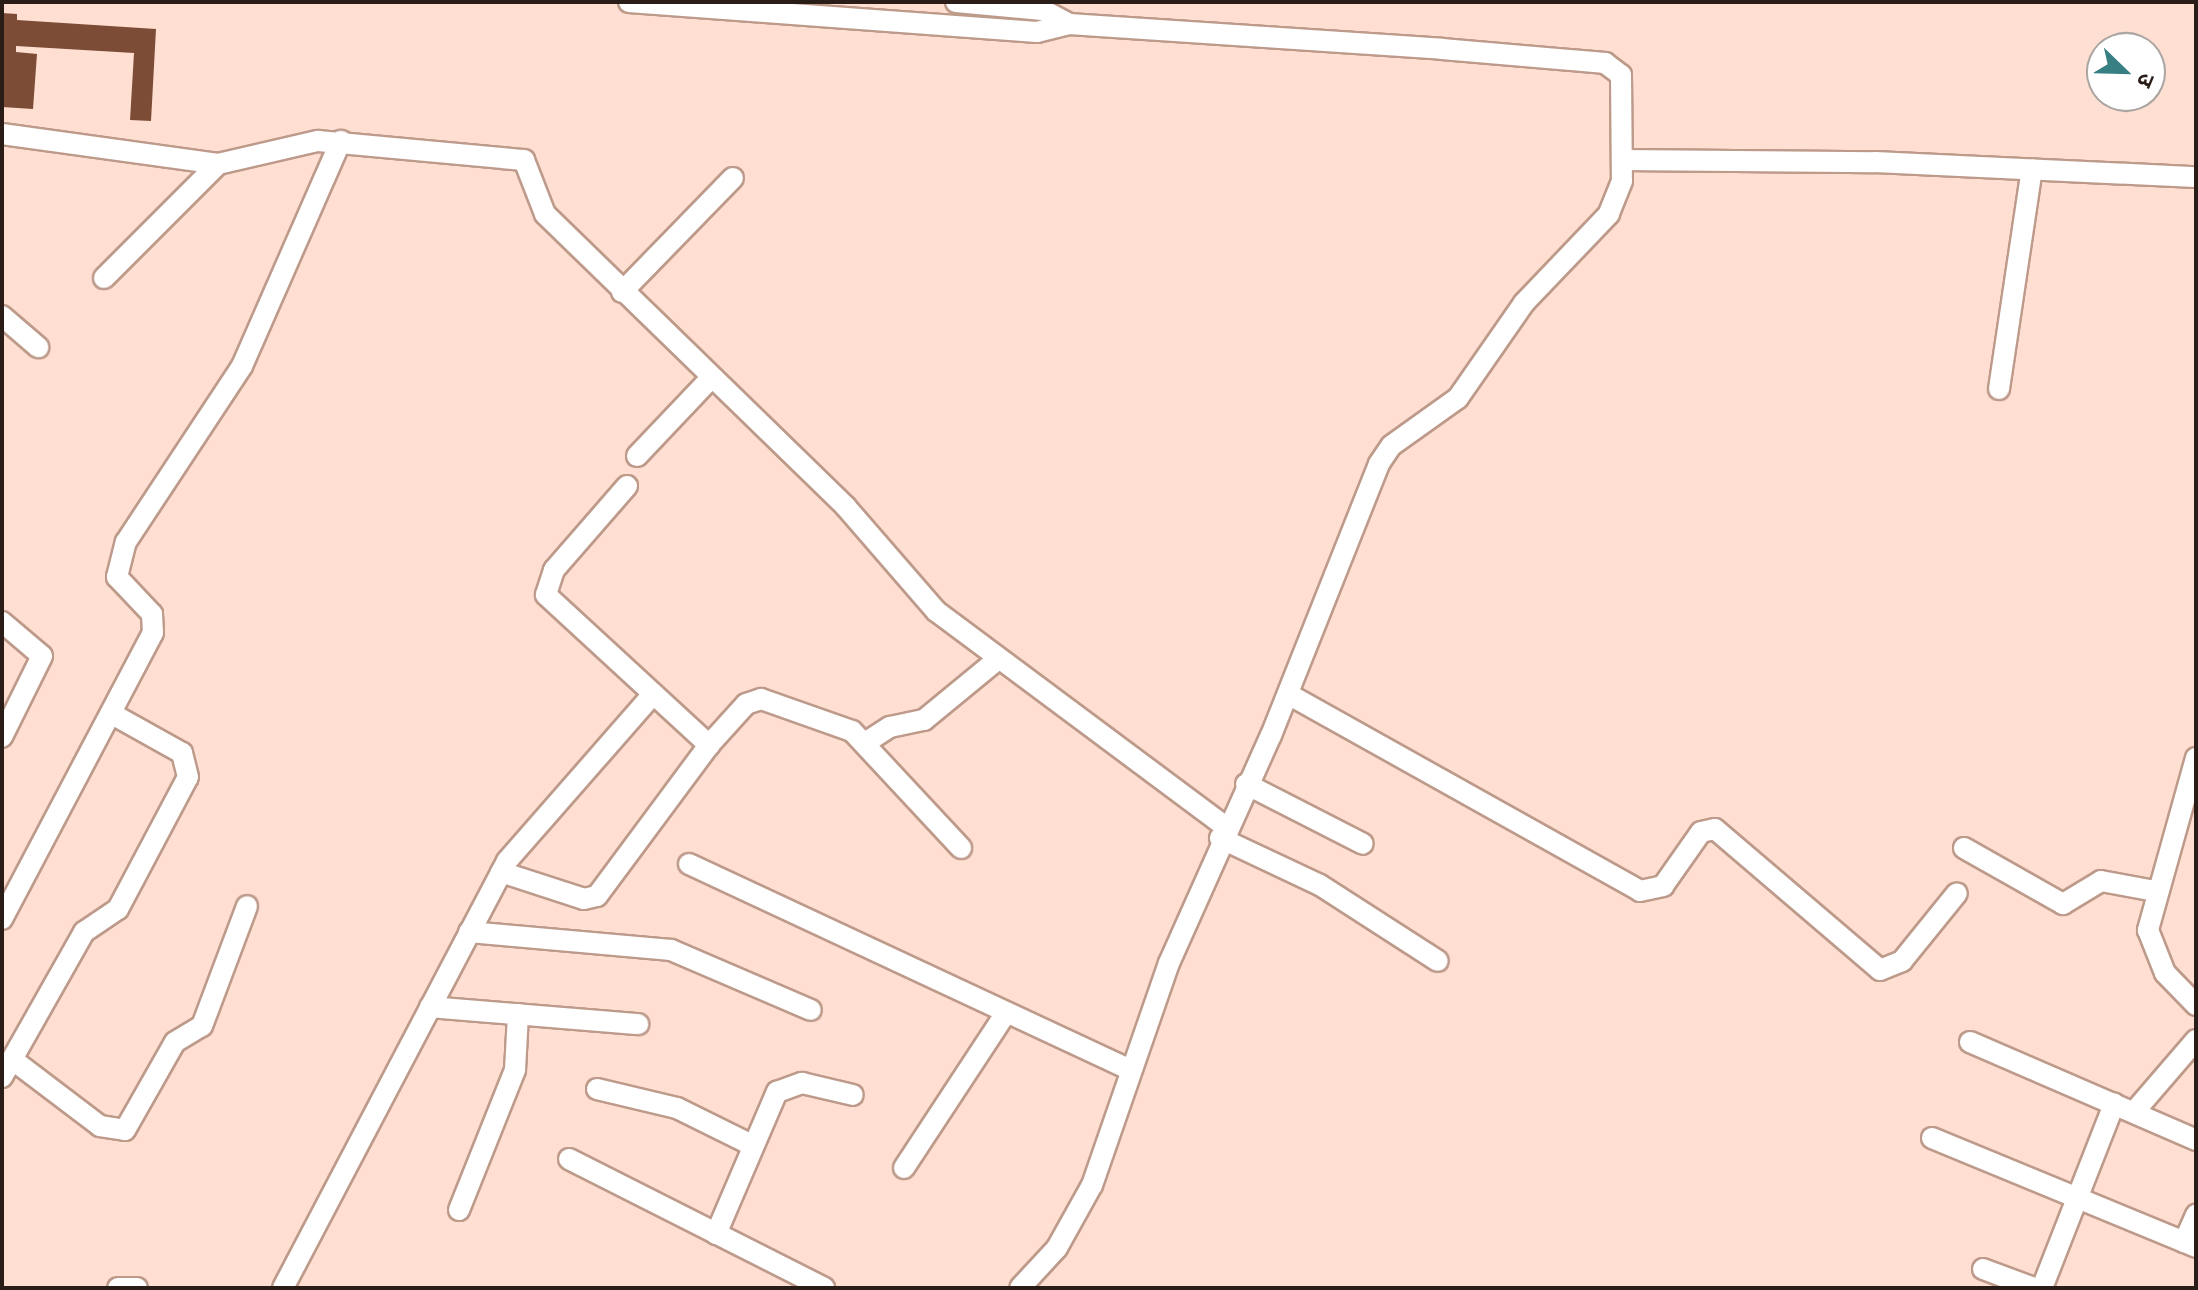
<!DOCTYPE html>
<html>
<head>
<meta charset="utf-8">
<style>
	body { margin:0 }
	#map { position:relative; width:2198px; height:1290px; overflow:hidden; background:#fedfd2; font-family:Inter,"Noto Sans Devanagari",sans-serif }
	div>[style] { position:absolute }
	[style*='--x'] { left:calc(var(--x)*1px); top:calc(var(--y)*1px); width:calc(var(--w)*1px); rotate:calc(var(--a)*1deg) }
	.building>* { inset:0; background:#7d4c36 }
	.roads { filter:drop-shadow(2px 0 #bd9a8a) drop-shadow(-2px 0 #bd9a8a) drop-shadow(0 2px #bd9a8a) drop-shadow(0 -2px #bd9a8a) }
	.minor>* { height:20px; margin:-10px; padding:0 10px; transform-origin:10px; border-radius:10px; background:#fff }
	span { translate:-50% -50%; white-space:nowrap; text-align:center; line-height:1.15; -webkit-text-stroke:8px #fff; paint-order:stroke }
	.frame { position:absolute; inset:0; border:4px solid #2a1d17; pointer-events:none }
	.north { position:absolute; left:2086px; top:32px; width:80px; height:80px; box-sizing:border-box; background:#fff; border:2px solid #aaa5a2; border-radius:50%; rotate:113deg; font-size:22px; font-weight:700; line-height:32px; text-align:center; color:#2a1d17 }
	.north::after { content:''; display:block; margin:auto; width:28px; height:36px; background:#377f82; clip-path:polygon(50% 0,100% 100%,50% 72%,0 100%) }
</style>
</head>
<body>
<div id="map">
	<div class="building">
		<i style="clip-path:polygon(2px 13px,17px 14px,17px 20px,156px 29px,151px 121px,130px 120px,134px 53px,16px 46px,16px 52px,37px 54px,33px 109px,2px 107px)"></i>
	</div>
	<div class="roads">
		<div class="minor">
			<i style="--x:629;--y:2;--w:409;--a:4.2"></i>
			<i style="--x:1037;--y:32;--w:33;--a:-14"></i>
			<i style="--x:1069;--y:24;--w:374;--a:3.8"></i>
			<i style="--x:1442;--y:49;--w:164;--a:4.9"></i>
			<i style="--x:1605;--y:63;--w:20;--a:37"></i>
			<i style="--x:1621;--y:75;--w:106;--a:89.5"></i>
			<i style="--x:1622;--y:181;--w:35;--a:112"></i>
			<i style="--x:1609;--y:214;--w:123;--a:133.7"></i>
			<i style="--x:1524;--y:303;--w:116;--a:124.8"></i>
			<i style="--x:1458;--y:398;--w:82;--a:144.4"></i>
			<i style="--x:1391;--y:446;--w:22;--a:124"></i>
			<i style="--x:1379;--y:464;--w:292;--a:111.7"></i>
			<i style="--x:1271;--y:735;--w:250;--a:114.1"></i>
			<i style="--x:1169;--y:963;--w:235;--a:109.1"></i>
			<i style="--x:1092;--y:1185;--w:72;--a:119.1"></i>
			<i style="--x:1057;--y:1248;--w:54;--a:132.8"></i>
			<i style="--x:956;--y:2;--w:87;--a:5.3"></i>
			<i style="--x:1043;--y:10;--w:30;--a:28"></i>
			<i style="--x:2;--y:134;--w:218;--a:7.9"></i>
			<i style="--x:218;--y:164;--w:103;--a:-13"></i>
			<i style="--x:318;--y:141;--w:207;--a:5.3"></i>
			<i style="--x:524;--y:160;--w:58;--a:68.7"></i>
			<i style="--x:545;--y:214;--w:420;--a:44.2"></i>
			<i style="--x:846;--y:507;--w:138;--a:49.1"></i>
			<i style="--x:936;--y:611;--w:362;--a:36.7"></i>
			<i style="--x:1622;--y:160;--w:253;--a:0.5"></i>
			<i style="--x:1875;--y:162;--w:321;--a:2.7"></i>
			<i style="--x:104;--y:278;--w:161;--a:-45"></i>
			<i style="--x:622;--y:292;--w:159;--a:-45.8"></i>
			<i style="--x:2;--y:316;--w:48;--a:40.7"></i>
			<i style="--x:1999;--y:389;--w:222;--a:-81.5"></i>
			<i style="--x:637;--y:456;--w:108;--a:-46.5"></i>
			<i style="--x:627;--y:486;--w:111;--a:131"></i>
			<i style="--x:554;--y:570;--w:26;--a:108"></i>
			<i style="--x:546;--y:595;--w:222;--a:42.6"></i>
			<i style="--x:2;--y:622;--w:52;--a:40.4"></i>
			<i style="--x:42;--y:656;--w:90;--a:116.3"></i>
			<i style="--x:1288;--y:694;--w:403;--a:29.2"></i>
			<i style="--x:1640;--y:891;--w:24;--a:-12"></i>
			<i style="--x:1663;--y:886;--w:66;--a:-54.9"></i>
			<i style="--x:1701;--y:832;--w:14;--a:-12"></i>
			<i style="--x:1715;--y:829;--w:217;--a:40.5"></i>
			<i style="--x:1880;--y:970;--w:24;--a:-22"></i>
			<i style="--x:1902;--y:961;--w:87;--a:-51"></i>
			<i style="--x:865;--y:743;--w:30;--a:-33"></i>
			<i style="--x:890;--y:727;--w:35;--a:-12"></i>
			<i style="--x:924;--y:720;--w:94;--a:-39.4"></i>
			<i style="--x:2196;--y:758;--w:179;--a:105.6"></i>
			<i style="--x:2148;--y:930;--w:46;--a:68.4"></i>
			<i style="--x:2165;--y:973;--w:45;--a:45.9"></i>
			<i style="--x:1246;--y:784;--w:131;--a:27.1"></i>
			<i style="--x:1220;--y:838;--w:110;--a:25.2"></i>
			<i style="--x:1320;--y:885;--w:140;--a:32.8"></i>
			<i style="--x:1964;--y:848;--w:114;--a:29.5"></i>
			<i style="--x:2063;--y:904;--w:44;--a:-31.2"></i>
			<i style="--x:2101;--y:881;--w:55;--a:10.5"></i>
			<i style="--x:689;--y:864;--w:485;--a:25"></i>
			<i style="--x:501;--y:872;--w:87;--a:18"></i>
			<i style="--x:584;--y:899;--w:13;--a:-13"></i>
			<i style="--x:597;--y:896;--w:188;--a:-53.4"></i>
			<i style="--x:709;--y:745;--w:55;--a:-47.9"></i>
			<i style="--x:746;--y:704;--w:16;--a:-18"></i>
			<i style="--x:761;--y:699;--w:96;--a:19.4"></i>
			<i style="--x:852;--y:731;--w:160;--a:47"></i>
			<i style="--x:2;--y:919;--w:323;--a:-62.2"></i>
			<i style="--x:153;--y:633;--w:19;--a:-93"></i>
			<i style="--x:152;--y:614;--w:51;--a:-133.4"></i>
			<i style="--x:117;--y:577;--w:36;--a:-76"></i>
			<i style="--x:126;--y:542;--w:211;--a:-56.6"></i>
			<i style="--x:242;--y:366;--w:246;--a:-66.3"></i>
			<i style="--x:469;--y:932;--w:203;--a:5.1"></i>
			<i style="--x:671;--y:950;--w:152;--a:23.2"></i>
			<i style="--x:430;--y:1007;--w:209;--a:4.7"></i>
			<i style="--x:1970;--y:1042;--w:246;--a:23.4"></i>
			<i style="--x:13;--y:1060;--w:109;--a:37.2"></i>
			<i style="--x:100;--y:1126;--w:25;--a:9"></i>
			<i style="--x:125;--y:1130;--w:101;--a:-60.4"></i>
			<i style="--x:175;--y:1042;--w:31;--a:-31"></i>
			<i style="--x:202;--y:1026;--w:128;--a:-69.4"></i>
			<i style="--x:2;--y:1077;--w:167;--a:-60.5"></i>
			<i style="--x:84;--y:932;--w:41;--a:-34.1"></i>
			<i style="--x:118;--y:909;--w:149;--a:-62.1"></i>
			<i style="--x:188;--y:777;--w:25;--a:-104"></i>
			<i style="--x:182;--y:753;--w:78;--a:-150.8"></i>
			<i style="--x:597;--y:1089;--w:82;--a:13.4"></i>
			<i style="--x:677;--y:1108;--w:84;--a:26.3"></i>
			<i style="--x:2134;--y:1112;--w:95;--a:-49.3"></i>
			<i style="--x:1932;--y:1138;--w:286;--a:22.4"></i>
			<i style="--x:569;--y:1159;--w:286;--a:26.8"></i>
			<i style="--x:904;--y:1168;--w:186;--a:-56.7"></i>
			<i style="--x:459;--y:1210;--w:151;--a:-68.2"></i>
			<i style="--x:515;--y:1070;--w:56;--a:-86.9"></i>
			<i style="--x:716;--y:1234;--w:155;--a:-66.8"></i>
			<i style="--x:777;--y:1092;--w:27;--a:-20"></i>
			<i style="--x:802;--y:1083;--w:52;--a:13.2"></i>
			<i style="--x:2184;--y:1242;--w:30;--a:-66"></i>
			<i style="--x:1983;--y:1269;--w:54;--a:20.4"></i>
			<i style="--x:118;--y:1288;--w:19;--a:0"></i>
			<i style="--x:283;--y:1288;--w:482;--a:-62.3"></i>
			<i style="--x:507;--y:861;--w:222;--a:-48.8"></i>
			<i style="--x:2042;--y:1288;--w:198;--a:-68.6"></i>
		</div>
	</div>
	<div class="frame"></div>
	<div class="north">उ</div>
</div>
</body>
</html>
